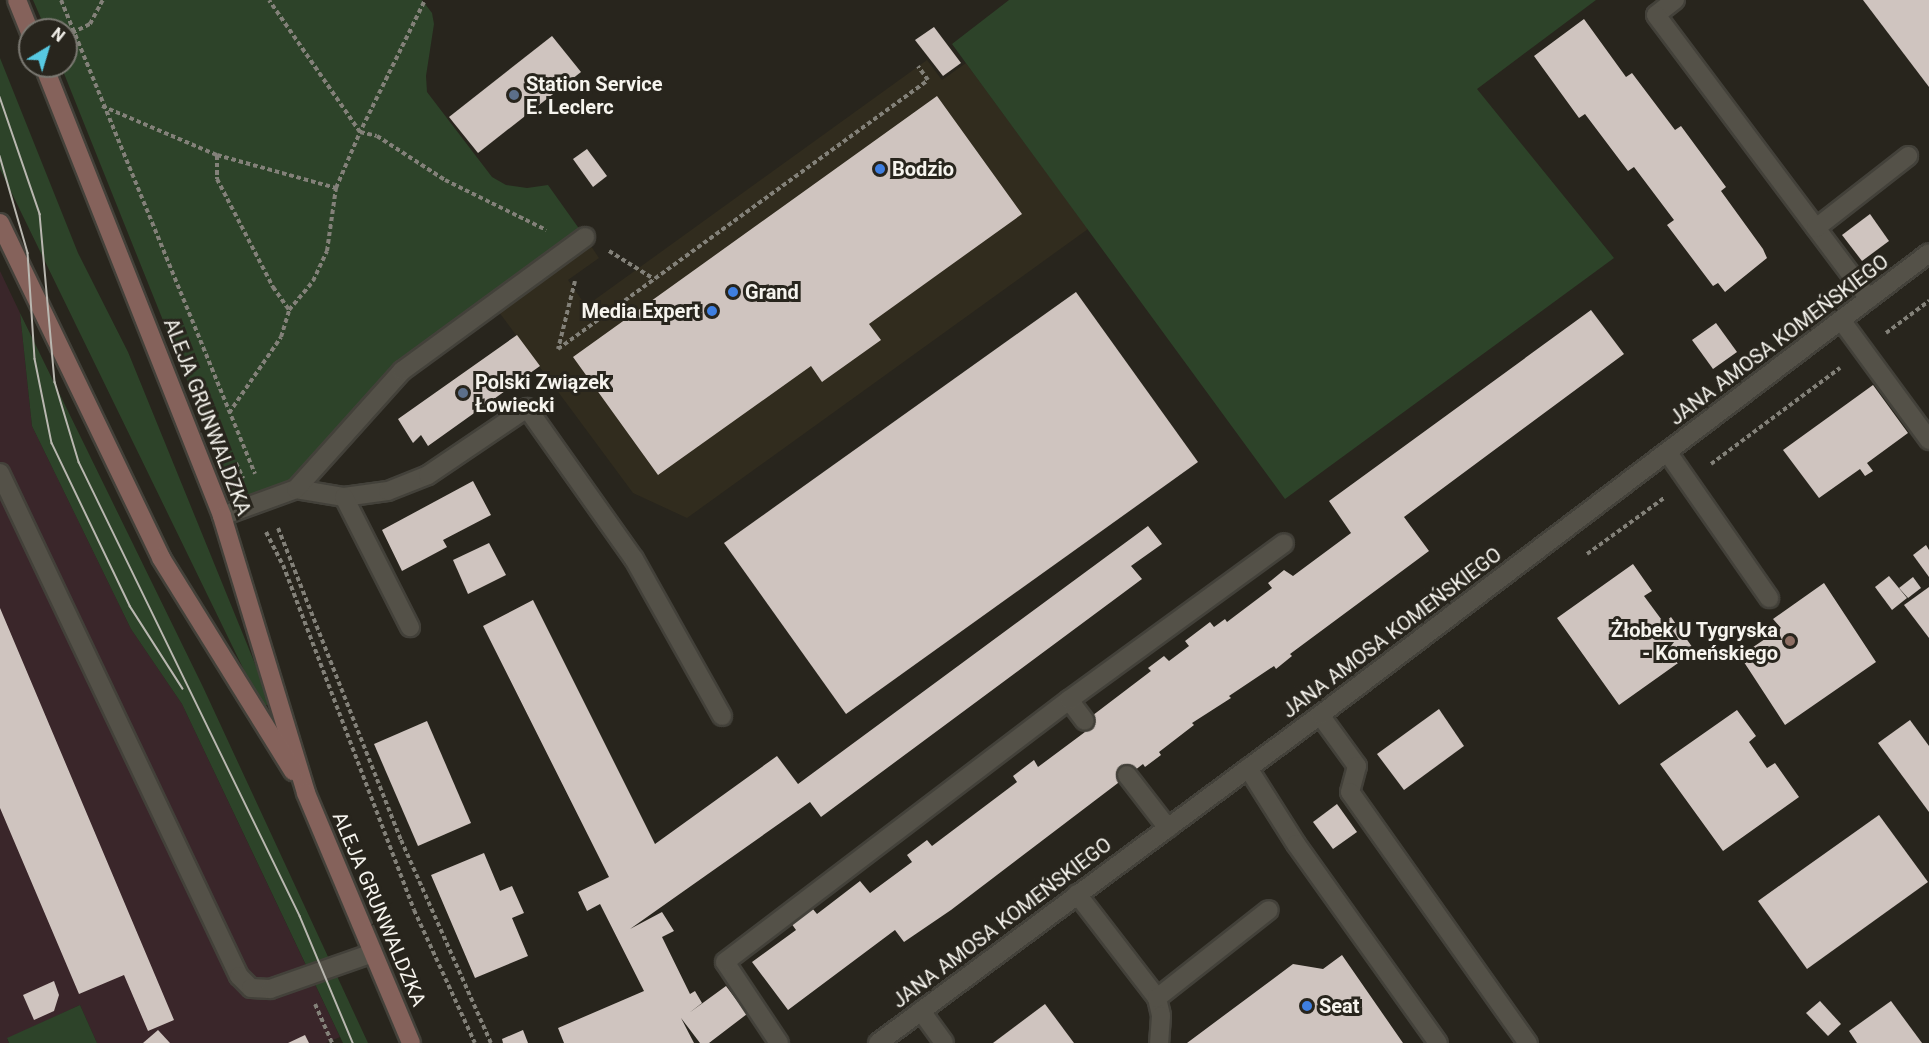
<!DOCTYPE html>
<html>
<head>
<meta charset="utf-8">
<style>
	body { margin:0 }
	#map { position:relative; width:1929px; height:1043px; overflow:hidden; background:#28251d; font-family:Roboto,sans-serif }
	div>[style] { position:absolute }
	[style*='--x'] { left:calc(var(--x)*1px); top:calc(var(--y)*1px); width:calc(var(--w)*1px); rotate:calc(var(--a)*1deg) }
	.built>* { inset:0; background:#312c1e }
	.industrial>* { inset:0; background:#3a262a }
	.green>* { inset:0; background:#2d4329 }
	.building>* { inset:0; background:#cfc4bf }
	.path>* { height:4px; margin-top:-2px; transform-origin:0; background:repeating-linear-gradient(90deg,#838179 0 4.5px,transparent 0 7.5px) }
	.roads { filter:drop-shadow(2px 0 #43413a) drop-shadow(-2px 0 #43413a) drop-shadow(0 2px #43413a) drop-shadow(0 -2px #43413a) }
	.service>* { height:18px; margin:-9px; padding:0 9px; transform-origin:9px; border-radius:9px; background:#545148 }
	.minor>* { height:18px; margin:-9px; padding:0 9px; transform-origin:9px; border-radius:9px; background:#545148 }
	.secondary>* { height:18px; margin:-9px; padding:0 9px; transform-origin:9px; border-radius:9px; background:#85625b }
	.tram>* { height:1.5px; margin:-0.75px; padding:0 0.75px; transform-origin:0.75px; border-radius:0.75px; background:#b9b7b0 }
	.dots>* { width:16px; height:16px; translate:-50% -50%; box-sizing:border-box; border:3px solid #28251d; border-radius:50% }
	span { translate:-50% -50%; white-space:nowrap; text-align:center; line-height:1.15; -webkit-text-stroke:6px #28251d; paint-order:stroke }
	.poi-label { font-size:20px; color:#f6f4ee; font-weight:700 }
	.left { translate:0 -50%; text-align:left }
	.right { translate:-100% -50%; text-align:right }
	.street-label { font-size:20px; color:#f6f4ee }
	.north { position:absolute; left:18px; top:18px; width:60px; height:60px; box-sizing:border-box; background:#28251d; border:2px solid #7a7871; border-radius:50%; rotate:38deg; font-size:16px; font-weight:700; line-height:24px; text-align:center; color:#f6f4ee }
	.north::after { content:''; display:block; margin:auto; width:21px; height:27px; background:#57c9e2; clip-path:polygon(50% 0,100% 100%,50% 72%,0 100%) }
</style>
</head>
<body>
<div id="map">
	<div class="built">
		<i style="clip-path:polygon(927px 60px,942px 80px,966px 63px,1088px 229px,687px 518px,633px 493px,493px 304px,585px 237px,599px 258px,568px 280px,586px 306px)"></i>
	</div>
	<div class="industrial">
		<i style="clip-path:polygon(0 271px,20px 313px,32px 426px,131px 629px,182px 704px,340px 1037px,326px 1043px,97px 1043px,80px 1005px,7px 1039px,9px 1043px,0 1043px)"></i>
	</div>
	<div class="green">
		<i style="clip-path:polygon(33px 0,422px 0,432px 13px,434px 24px,426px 76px,427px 92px,492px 177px,506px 185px,527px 188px,548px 185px,585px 237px,402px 371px,296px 489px,239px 510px,61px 66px,66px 66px,66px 30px,46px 30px)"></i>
		<i style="clip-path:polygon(1009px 0,1596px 0,1477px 89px,1614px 258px,1285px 499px,952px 44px)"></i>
		<i style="clip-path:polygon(0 58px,78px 253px,128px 352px,271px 703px,262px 707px,0 169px)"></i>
		<i style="clip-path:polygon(20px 313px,203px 687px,368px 1043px,343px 1043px,182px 704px,131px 629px,32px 426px)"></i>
		<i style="clip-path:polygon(80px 1005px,97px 1043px,9px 1043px,7px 1038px)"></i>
	</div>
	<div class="building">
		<i style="clip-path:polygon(1863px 0,1929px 0,1929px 87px)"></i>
		<i style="clip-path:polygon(1584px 19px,1626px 77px,1632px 73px,1675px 130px,1681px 126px,1726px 187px,1721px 191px,1763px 249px,1767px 258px,1725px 292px,1718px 283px,1713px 286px,1667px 225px,1674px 220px,1634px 167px,1628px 171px,1585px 114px,1579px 118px,1534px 56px)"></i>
		<i style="clip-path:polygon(934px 27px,961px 63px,943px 76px,915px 40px)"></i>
		<i style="clip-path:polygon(552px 36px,581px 72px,478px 153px,449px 117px)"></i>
		<i style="clip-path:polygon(937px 96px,1022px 214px,869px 324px,881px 340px,822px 382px,811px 366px,658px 475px,573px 357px)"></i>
		<i style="clip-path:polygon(587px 149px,607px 176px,593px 187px,573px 159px)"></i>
		<i style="clip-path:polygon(1870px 214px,1889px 241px,1862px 261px,1842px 235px)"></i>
		<i style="clip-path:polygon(1076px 292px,1198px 462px,846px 714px,724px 543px)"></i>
		<i style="clip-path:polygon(1591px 310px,1624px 354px,1404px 517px,1429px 551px,1290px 654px,1292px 656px,1276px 669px,1274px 666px,1229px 696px,1231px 698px,1192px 723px,1194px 725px,1159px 752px,1161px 755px,1145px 767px,1143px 764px,951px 910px,904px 942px,895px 930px,788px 1010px,752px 962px,796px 930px,791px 923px,812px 908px,817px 914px,860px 881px,870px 893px,912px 862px,907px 855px,927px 840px,932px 846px,1017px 782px,1013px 776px,1034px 760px,1038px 767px,1085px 732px,1080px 725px,1151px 671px,1148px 668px,1164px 656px,1169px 661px,1189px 646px,1185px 641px,1210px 622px,1214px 627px,1225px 619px,1227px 622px,1272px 588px,1268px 583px,1284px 570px,1293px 576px,1351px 533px,1329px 501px)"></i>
		<i style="clip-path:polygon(1716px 323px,1737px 352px,1713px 369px,1692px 340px)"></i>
		<i style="clip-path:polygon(517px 335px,540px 366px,428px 446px,421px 435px,413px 443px,398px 419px)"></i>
		<i style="clip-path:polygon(1873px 385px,1908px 433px,1867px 463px,1873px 471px,1865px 476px,1860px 469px,1819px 498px,1783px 450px)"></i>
		<i style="clip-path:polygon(473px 481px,491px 515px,443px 540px,447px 547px,402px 571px,382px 530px)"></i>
		<i style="clip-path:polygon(1148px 526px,1162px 544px,1131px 566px,1142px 579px,821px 817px,810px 802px,630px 929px,662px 912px,674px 931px,662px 937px,690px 994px,695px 991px,702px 1003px,689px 1013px,726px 986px,747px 1014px,709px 1043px,700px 1043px,681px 1018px,694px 1043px,564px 1043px,558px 1028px,644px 991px,600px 904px,587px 911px,578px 892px,609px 877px,483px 626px,533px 600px,655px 844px,777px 756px,798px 784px)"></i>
		<i style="clip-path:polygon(489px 543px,506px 575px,468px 594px,453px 560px)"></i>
		<i style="clip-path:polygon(1926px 545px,1929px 550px,1929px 577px,1913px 555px)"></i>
		<i style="clip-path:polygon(1633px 564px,1652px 591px,1644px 596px,1664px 623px,1671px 617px,1695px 651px,1619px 705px,1557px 618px)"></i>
		<i style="clip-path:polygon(1889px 576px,1907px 598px,1892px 610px,1875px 587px)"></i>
		<i style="clip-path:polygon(1913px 577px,1921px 588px,1908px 598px,1899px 588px)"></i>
		<i style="clip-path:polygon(1824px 583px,1876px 662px,1785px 725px,1740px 656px,1781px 628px,1773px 619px)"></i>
		<i style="clip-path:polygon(1929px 587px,1929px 638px,1904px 605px)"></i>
		<i style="clip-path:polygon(0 608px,174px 1020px,148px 1031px,124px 975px,79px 994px,0 808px)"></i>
		<i style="clip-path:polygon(1439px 709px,1464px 746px,1404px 790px,1377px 754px)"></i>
		<i style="clip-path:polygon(1737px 710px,1756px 736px,1749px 742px,1767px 768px,1775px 763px,1799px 797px,1723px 851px,1660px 764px)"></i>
		<i style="clip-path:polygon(1910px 720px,1929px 746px,1929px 812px,1878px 743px)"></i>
		<i style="clip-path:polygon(427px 721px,471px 823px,418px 846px,374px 744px)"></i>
		<i style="clip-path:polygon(1337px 804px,1357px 832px,1333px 849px,1313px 822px)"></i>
		<i style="clip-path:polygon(1879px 815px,1928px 882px,1807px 969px,1758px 901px)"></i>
		<i style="clip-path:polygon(484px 853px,500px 891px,512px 886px,524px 913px,512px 918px,528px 956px,475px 978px,431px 875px)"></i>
		<i style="clip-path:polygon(1342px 955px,1403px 1043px,1187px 1043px,1293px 964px,1323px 969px)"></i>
		<i style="clip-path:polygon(54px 981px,59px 995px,54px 1011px,34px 1020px,23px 995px)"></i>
		<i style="clip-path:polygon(1820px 1001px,1841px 1024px,1828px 1036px,1806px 1013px)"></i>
		<i style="clip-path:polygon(1891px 1001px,1922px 1043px,1857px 1043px,1849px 1031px)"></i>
		<i style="clip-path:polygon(1045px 1004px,1074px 1043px,993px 1043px)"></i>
		<i style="clip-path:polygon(158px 1030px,170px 1043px,143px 1043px)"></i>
		<i style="clip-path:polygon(523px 1030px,528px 1043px,503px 1043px,502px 1039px)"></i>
		<i style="clip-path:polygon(305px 1035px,309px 1043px,288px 1043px)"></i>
	</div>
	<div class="path">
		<i style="--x:61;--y:0;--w:512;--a:67.74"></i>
		<i style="--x:424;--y:2;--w:145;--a:116.2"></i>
		<i style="--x:360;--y:132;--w:17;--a:13"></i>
		<i style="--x:377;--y:136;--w:81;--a:32.9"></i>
		<i style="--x:445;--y:180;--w:113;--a:26.3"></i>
		<i style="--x:72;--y:33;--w:20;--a:-27"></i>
		<i style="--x:90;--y:24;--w:27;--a:-62"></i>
		<i style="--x:102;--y:106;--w:125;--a:23.1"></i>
		<i style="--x:217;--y:155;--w:123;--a:15.5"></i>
		<i style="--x:217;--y:155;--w:24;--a:90"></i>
		<i style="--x:217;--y:179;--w:122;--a:62.6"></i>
		<i style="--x:273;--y:287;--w:28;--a:55"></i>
		<i style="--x:609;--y:251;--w:53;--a:31.9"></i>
		<i style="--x:575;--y:281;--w:70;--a:104"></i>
		<i style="--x:558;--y:349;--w:457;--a:-36"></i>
		<i style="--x:928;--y:80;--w:17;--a:-126"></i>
		<i style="--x:1886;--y:333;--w:54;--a:-36.7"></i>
		<i style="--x:229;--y:413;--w:92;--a:-55.6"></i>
		<i style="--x:281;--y:337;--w:28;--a:-73"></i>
		<i style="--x:289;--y:310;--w:38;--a:-50"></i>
		<i style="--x:313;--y:281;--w:33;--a:-65"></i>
		<i style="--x:327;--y:251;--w:64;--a:-81.9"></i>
		<i style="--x:336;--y:188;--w:61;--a:-66.8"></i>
		<i style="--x:360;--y:132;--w:160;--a:-124.6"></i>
		<i style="--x:236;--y:463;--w:17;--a:65"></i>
		<i style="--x:1711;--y:464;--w:161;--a:-36.7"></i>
		<i style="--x:278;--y:528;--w:335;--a:68.5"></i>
		<i style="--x:401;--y:840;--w:222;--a:66.1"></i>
		<i style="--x:266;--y:532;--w:37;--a:63"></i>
		<i style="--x:283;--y:565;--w:369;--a:69.2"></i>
		<i style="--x:414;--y:910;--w:146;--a:65.4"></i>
		<i style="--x:1587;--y:554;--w:95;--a:-36"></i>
		<i style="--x:315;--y:1004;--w:43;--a:66.4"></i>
	</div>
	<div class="roads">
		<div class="service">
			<i style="--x:1675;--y:0;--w:24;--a:142"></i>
			<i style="--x:1656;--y:15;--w:355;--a:53.1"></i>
			<i style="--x:1816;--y:228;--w:117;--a:-38"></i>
			<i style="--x:1841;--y:320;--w:149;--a:53.7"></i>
			<i style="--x:1668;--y:453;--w:177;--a:55.1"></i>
			<i style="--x:0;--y:473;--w:557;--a:64.59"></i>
			<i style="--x:239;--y:976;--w:17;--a:45"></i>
			<i style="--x:251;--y:988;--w:19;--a:3"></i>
			<i style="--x:270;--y:989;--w:109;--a:-19.3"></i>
			<i style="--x:296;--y:489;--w:49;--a:9.5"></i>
			<i style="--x:344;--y:497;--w:44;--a:-7.8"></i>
			<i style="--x:388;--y:491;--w:43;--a:-21.8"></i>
			<i style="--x:428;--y:475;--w:120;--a:-34.1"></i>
			<i style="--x:527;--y:408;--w:185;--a:54.7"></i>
			<i style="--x:634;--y:559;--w:180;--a:60.7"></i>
			<i style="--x:344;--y:497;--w:146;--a:63.1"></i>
			<i style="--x:222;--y:516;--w:79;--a:-20"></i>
			<i style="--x:296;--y:489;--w:159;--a:-48.1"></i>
			<i style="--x:402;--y:371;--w:227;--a:-36.2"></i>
			<i style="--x:1069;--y:700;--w:26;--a:53"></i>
			<i style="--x:1320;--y:715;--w:63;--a:54"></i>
			<i style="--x:1357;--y:766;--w:27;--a:105"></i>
			<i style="--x:1350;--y:792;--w:308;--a:54.7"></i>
			<i style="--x:1248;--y:768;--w:90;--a:57.7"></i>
			<i style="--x:1296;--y:844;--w:244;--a:54.5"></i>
			<i style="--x:1127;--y:775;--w:67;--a:52.3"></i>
			<i style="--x:1077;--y:894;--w:131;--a:52.4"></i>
			<i style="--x:1157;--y:998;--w:18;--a:77"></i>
			<i style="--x:1161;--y:1016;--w:27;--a:94"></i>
			<i style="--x:1157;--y:998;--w:142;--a:-38.2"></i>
			<i style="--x:921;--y:1011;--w:39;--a:54"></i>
			<i style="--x:779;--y:1043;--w:97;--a:-123.7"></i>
			<i style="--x:725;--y:962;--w:432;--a:-37.3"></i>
			<i style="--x:1069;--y:700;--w:266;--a:-36.1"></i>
		</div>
		<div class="minor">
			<i style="--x:878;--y:1043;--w:550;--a:-36.58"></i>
			<i style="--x:1320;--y:715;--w:764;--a:-37.18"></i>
		</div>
		<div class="secondary">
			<i style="--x:17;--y:0;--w:35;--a:68"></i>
			<i style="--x:44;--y:66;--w:484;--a:68.4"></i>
			<i style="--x:222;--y:516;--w:289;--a:73.1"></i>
			<i style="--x:306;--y:793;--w:271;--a:67.2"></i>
			<i style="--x:0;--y:223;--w:372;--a:64.3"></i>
			<i style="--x:161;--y:558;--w:251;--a:58.2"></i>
		</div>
	</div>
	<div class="tram">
		<i style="--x:0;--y:97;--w:124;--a:71.1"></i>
		<i style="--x:40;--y:214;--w:169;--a:84.9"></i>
		<i style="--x:55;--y:382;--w:84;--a:73.3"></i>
		<i style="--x:79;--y:462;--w:505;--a:64.04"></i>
		<i style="--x:300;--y:916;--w:138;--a:67.3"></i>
		<i style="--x:0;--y:156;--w:101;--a:73.9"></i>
		<i style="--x:28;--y:253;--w:106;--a:86.2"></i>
		<i style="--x:35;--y:359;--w:86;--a:78.6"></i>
		<i style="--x:52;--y:443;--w:181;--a:64.4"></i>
		<i style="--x:130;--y:606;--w:98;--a:57.4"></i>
	</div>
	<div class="dots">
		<i style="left:514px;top:95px;background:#5c6f8a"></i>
		<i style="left:880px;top:169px;background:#3f7fe0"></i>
		<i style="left:733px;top:292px;background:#3f7fe0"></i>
		<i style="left:712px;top:311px;background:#3f7fe0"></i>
		<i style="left:463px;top:393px;background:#5c6f8a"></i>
		<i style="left:1790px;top:641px;background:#8d6e63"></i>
		<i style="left:1307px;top:1006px;background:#3f7fe0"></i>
	</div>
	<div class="poi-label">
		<span class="left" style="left:526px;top:96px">Station Service<br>E. Leclerc</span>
		<span class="left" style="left:892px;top:169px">Bodzio</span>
		<span class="left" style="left:745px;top:292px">Grand</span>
		<span class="right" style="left:700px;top:311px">Media Expert</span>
		<span class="left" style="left:475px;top:394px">Polski Związek<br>Łowiecki</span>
		<span class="right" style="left:1778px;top:642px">Żłobek U Tygryska<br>- Komeńskiego</span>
		<span class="left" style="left:1319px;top:1006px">Seat</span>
	</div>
	<div class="street-label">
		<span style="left:1779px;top:340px;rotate:-37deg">JANA AMOSA KOMEŃSKIEGO</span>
		<span style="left:207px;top:417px;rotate:69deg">ALEJA GRUNWALDZKA</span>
		<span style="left:1392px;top:633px;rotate:-37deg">JANA AMOSA KOMEŃSKIEGO</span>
		<span style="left:379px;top:909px;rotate:67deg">ALEJA GRUNWALDZKA</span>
		<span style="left:1002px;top:923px;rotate:-37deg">JANA AMOSA KOMEŃSKIEGO</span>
	</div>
	<div class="north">N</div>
</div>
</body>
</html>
